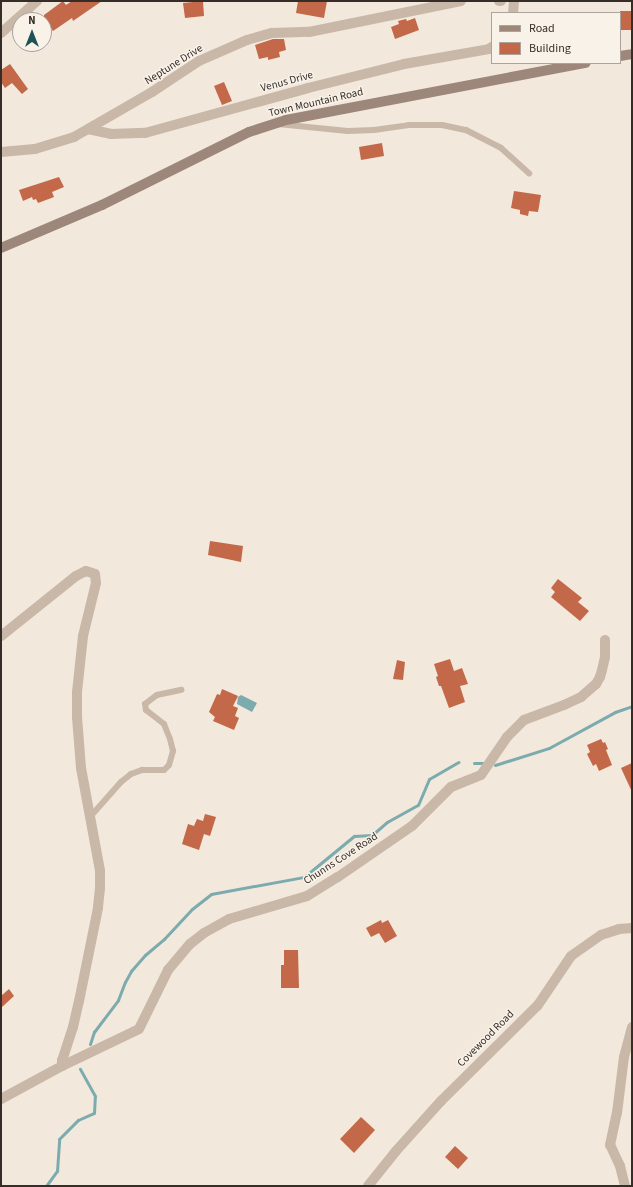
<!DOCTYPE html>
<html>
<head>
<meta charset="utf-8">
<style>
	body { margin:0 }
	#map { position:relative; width:633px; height:1187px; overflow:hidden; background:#f2e8dc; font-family:"Source Sans 3",sans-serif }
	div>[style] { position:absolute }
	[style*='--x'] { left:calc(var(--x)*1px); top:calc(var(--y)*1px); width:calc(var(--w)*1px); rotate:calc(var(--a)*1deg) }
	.water>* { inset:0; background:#7cabae }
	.stream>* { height:3px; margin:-1.5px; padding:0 1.5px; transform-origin:1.5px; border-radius:1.5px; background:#7cabae }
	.building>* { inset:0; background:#c36949 }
	.lane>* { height:6px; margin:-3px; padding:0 3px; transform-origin:3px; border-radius:3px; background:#c9b8a8 }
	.street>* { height:10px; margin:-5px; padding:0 5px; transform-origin:5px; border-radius:5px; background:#c9b8a8 }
	.secondary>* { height:10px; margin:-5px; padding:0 5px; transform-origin:5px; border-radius:5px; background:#9d877a }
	span { translate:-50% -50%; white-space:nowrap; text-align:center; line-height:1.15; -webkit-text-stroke:3px #f9f2e9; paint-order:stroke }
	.street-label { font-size:11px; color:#362d28 }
	.frame { position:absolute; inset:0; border:2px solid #362d28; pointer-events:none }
	.legend { position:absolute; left:491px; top:12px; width:130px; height:52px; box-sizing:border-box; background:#f9f2e9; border:1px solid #aba39c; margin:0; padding:5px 7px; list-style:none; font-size:12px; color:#362d28 }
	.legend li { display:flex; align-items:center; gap:8px; height:20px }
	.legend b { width:20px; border:1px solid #aba39c }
	.north { position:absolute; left:12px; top:12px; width:40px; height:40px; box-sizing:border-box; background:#f9f2e9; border:1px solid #aba39c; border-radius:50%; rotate:0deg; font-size:11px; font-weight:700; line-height:16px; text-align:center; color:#362d28 }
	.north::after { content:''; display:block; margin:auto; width:14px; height:18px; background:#1f5257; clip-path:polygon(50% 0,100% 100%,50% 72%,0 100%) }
</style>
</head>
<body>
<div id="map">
	<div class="water">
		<i style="clip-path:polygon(241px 695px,257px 703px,252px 712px,237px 704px,238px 697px)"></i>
	</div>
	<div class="stream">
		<i style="--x:474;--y:763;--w:9;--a:0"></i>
		<i style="--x:495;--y:765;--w:57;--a:-17.5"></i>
		<i style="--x:549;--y:748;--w:75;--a:-28.6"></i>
		<i style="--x:615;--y:712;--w:18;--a:-19"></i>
		<i style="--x:90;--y:1044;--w:13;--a:-72"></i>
		<i style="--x:94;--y:1032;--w:40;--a:-53"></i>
		<i style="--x:118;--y:1000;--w:19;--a:-69"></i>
		<i style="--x:125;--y:982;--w:13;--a:-61"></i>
		<i style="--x:131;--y:971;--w:21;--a:-49"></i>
		<i style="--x:145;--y:955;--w:25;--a:-40"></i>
		<i style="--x:164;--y:939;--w:41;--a:-47"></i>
		<i style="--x:192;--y:909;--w:24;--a:-38"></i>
		<i style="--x:211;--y:894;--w:95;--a:-10.4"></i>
		<i style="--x:304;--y:877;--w:65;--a:-39.4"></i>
		<i style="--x:354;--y:836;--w:18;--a:-3"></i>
		<i style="--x:372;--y:835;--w:20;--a:-41"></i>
		<i style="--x:387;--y:822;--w:35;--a:-29"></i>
		<i style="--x:418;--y:805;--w:28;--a:-67"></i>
		<i style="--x:429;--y:779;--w:34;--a:-30"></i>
		<i style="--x:46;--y:1186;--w:19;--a:-54"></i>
		<i style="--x:57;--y:1171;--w:32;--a:-86"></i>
		<i style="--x:59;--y:1139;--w:27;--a:-45"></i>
		<i style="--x:78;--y:1120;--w:17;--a:-24"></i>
		<i style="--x:94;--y:1113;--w:17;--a:-87"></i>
		<i style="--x:95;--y:1096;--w:31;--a:-119"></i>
	</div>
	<div class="building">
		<i style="clip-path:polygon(63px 1px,66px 5px,72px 1px,102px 1px,73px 21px,72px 18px,53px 31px,44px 18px,44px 15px)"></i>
		<i style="clip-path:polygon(203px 1px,204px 16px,185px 18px,183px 3px)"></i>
		<i style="clip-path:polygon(298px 1px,327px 1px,324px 18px,296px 13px)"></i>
		<i style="clip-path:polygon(620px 11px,632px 11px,632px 30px,620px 30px)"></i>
		<i style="clip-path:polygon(415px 18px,419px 30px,395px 39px,391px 27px,399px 24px,398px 21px,406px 19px,407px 21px)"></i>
		<i style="clip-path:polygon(273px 39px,284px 39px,286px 50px,279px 52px,280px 57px,268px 60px,268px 57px,259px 59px,255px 45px)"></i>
		<i style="clip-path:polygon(10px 64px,28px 89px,22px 94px,12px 83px,5px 88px,1px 82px,1px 70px)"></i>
		<i style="clip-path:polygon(224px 82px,232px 101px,222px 105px,214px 86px)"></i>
		<i style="clip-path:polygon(382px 143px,384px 156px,361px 160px,359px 147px)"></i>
		<i style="clip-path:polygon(59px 177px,64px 187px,52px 192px,54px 197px,38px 203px,36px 199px,33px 200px,32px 197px,23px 201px,19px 190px)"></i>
		<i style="clip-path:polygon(514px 191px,541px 195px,538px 212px,529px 211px,528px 216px,520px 214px,520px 210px,511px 208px)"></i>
		<i style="clip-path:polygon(210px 541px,243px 546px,241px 562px,208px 555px)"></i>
		<i style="clip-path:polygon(558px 579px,582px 598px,578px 602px,589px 611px,580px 621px,551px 597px,555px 592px,551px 588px)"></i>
		<i style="clip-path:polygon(450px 659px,454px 671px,462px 668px,468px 684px,460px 686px,465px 702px,449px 708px,441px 686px,439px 686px,436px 677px,438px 676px,434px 664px)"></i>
		<i style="clip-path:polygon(397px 660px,405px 662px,403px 680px,393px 679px)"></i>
		<i style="clip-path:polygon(222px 689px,238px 696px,233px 706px,238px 708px,235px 716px,239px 718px,234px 730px,213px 721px,215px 717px,209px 712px,217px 694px,220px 695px)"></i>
		<i style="clip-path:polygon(601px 739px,603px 743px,605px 742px,608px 749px,606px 750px,612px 765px,599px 771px,596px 764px,593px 766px,587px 754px,590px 752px,587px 745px)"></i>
		<i style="clip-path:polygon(632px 763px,632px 792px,621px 768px)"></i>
		<i style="clip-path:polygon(205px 814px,216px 817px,210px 836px,204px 834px,199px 850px,182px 844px,188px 824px,194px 826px,197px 819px,203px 821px)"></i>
		<i style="clip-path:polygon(381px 920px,382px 923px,388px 920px,397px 936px,385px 943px,379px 933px,371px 937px,366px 928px)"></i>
		<i style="clip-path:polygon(284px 950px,298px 950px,299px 988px,281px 988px,281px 965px,284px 965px)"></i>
		<i style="clip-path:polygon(9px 989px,14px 996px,1px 1008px,1px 996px)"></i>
		<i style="clip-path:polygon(361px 1117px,375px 1130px,354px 1153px,340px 1139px)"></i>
		<i style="clip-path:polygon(455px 1146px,468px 1158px,458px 1169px,445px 1157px)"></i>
	</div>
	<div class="lane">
		<i style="--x:278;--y:124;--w:70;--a:5.7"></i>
		<i style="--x:348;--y:131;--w:26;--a:-2"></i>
		<i style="--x:374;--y:130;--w:35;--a:-8"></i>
		<i style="--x:409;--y:125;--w:33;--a:0"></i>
		<i style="--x:442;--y:125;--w:25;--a:12"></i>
		<i style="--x:466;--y:130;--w:39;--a:27"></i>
		<i style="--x:501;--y:148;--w:38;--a:42"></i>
		<i style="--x:90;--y:817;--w:47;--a:-48.5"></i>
		<i style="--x:121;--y:782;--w:13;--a:-39"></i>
		<i style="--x:131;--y:774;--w:12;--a:-20"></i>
		<i style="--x:142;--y:770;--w:22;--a:0"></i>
		<i style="--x:164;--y:770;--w:7;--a:-45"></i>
		<i style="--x:169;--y:765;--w:15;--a:-74"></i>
		<i style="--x:173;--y:751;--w:12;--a:-104"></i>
		<i style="--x:170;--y:739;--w:16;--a:-112"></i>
		<i style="--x:164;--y:724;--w:23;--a:-142"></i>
		<i style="--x:146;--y:710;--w:6;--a:-99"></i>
		<i style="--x:145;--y:704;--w:15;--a:-37"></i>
		<i style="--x:157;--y:695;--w:25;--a:-12"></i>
	</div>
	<div class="street">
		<i style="--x:499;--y:1;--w:2;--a:0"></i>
		<i style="--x:513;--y:13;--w:12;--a:-85"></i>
		<i style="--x:1;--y:33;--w:48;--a:-41.6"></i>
		<i style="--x:88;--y:129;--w:24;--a:12"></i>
		<i style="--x:111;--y:134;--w:34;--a:-2"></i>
		<i style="--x:145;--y:133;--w:169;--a:-15.4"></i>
		<i style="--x:308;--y:88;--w:99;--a:-14"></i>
		<i style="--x:404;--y:64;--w:86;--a:-10"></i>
		<i style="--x:489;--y:49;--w:4;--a:-34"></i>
		<i style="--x:1;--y:152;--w:34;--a:-5"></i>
		<i style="--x:35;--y:149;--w:41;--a:-17.1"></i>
		<i style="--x:74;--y:137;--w:90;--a:-30"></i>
		<i style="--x:152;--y:92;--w:56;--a:-33.4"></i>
		<i style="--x:199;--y:61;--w:52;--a:-23.6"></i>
		<i style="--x:247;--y:40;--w:26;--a:-16"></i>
		<i style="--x:272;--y:33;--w:37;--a:-2"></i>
		<i style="--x:309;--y:32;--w:155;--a:-11.5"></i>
		<i style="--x:1;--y:636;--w:96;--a:-38.7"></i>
		<i style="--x:76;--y:576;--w:11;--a:-27"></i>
		<i style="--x:86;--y:571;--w:9;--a:18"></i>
		<i style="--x:95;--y:574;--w:9;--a:84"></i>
		<i style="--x:96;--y:583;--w:55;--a:103.8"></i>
		<i style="--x:83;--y:636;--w:56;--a:96.1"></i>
		<i style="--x:77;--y:692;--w:25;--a:90"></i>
		<i style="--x:77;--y:717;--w:51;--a:85.5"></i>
		<i style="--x:81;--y:768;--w:105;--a:79.5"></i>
		<i style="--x:100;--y:871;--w:17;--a:90"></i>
		<i style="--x:100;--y:888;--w:20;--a:96"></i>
		<i style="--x:98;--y:908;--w:95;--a:101.5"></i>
		<i style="--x:79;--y:1001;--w:27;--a:103"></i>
		<i style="--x:73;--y:1027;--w:35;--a:108"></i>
		<i style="--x:62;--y:1060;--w:6;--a:90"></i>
		<i style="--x:1;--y:1099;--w:69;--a:-28.4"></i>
		<i style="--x:62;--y:1066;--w:85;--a:-25.7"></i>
		<i style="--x:139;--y:1029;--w:66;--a:-63.8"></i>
		<i style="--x:168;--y:970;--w:34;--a:-50"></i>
		<i style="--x:190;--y:944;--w:18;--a:-38"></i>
		<i style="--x:204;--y:933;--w:29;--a:-29"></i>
		<i style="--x:229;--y:919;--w:81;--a:-16.4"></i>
		<i style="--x:307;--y:896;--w:36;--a:-32"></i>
		<i style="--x:338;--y:877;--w:90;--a:-34.6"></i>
		<i style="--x:412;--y:826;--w:55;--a:-45"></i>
		<i style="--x:451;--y:787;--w:32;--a:-22"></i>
		<i style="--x:481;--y:775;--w:46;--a:-55.6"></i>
		<i style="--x:507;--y:737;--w:24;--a:-45"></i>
		<i style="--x:524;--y:720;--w:43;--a:-20.6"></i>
		<i style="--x:564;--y:705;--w:19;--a:-25"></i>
		<i style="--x:581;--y:697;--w:20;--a:-41"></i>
		<i style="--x:596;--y:684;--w:8;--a:-60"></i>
		<i style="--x:600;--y:677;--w:7;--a:-74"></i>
		<i style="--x:602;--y:670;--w:13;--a:-77"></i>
		<i style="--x:605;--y:657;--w:17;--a:-90"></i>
		<i style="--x:368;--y:1186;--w:45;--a:-51.3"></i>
		<i style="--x:396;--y:1151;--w:67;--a:-48"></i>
		<i style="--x:441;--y:1101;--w:136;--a:-44.7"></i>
		<i style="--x:538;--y:1005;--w:59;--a:-56"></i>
		<i style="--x:571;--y:956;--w:37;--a:-35"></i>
		<i style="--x:601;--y:935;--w:19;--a:-18"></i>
		<i style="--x:619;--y:929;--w:13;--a:-4"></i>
		<i style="--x:625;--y:1186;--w:21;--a:-104"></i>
		<i style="--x:620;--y:1166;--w:23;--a:-115"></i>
		<i style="--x:610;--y:1145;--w:33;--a:-78"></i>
		<i style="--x:617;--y:1113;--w:56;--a:-82.9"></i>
		<i style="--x:624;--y:1057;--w:31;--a:-75"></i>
	</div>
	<div class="secondary">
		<i style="--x:620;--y:56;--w:12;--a:-9"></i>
		<i style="--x:1;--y:248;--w:110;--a:-23.1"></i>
		<i style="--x:102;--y:205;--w:164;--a:-26.4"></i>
		<i style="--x:249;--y:132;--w:39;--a:-18"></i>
		<i style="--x:286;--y:120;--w:305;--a:-10.8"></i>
	</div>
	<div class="street-label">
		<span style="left:174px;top:65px;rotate:-32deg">Neptune Drive</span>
		<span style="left:287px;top:82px;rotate:-15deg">Venus Drive</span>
		<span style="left:316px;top:103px;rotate:-13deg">Town Mountain Road</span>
		<span style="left:341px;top:859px;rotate:-33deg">Chunns Cove Road</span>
		<span style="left:486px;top:1039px;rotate:-45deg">Covewood Road</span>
	</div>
	<div class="frame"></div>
	<ul class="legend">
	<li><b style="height:5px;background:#9d877a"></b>Road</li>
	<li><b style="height:11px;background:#c36949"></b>Building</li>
	</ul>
	<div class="north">N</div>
</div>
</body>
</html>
